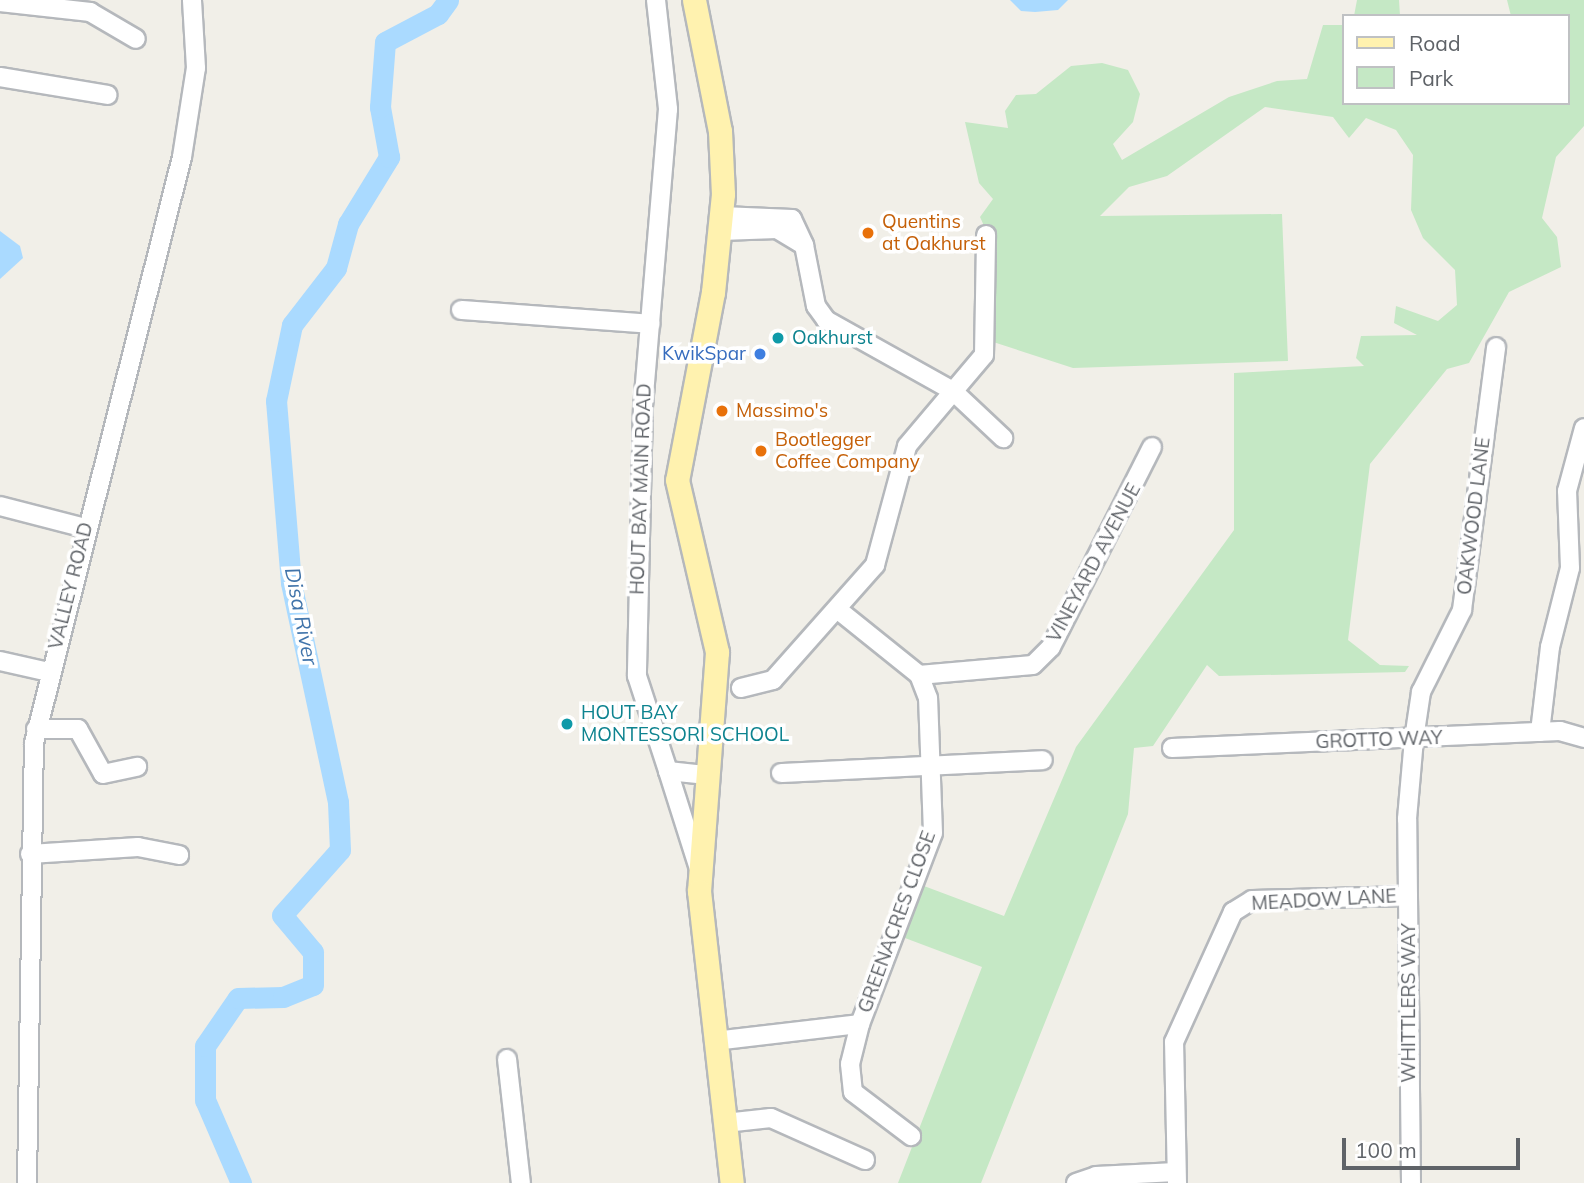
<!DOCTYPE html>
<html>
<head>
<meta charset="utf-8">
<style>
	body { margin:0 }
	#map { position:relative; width:1584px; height:1183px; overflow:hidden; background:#f1efe8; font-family:Mulish,sans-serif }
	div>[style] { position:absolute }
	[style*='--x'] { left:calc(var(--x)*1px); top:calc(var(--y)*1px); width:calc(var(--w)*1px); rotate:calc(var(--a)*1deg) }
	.green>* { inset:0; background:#c5e8c5 }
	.water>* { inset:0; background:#aadaff }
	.river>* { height:21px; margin:-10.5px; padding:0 10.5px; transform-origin:10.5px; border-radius:10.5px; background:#aadaff }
	.roads { filter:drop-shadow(2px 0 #b5b8bc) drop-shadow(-2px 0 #b5b8bc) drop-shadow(0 2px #b5b8bc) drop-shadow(0 -2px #b5b8bc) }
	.minor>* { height:18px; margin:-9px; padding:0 9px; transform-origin:9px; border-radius:9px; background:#fff }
	.major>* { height:23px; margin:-11.5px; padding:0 11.5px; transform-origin:11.5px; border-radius:11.5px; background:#fff2af }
	.dots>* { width:19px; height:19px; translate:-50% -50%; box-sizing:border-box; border:4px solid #fff; border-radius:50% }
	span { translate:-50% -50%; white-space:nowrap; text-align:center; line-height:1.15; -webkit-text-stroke:7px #fff; paint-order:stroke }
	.food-label { font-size:19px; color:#c56008 }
	.left { translate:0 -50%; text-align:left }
	.culture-label { font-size:19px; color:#0d838f }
	.shop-label { font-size:19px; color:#366cbe }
	.right { translate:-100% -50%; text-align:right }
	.street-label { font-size:19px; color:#5f6368 }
	.water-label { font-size:21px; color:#4174aa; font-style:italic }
	.legend { position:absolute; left:1342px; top:14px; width:228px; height:91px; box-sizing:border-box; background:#fff; border:2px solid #bfc1c3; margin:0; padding:9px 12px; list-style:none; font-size:21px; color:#5f6368 }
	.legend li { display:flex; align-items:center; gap:14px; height:35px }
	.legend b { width:35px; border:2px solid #bfc1c3 }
	.scale { position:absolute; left:1342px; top:1138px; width:178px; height:32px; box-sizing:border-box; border:4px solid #5f6368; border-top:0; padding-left:9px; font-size:21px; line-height:24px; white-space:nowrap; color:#5f6368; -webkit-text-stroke:5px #fff; paint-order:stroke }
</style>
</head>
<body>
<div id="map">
	<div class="green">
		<i style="clip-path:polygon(1357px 0,1399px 0,1400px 16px,1354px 16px)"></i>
		<i style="clip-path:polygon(1507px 0,1584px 0,1584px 126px,1556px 157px,1542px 218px,1557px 237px,1561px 267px,1509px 292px,1469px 363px,1447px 369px,1370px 464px,1348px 640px,1380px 665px,1409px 666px,1405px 672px,1219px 676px,1207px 665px,1153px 746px,1134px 748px,1128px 814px,981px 1183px,898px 1183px,982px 967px,897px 935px,916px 883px,1004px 916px,1076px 747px,1234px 530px,1234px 373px,1364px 366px,1356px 358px,1361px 336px,1417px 335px,1394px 323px,1396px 306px,1438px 321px,1457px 305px,1455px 270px,1423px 238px,1411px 210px,1413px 155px,1396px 130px,1366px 118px,1349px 138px,1333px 117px,1265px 107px,1167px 176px,1129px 187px,1100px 216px,1282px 214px,1288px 361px,1073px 368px,984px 339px,985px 228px,980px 217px,993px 199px,979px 183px,965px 122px,1008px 128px,1005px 111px,1016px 95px,1036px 94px,1071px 66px,1102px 63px,1128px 70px,1140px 94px,1133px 122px,1113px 144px,1122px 160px,1229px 97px,1277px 81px,1307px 79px,1323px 25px,1344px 25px,1344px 103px,1568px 103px,1568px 16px,1511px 16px)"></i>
	</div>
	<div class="water">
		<i style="clip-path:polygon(1010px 0,1068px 0,1058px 10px,1035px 12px,1021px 11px)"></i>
		<i style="clip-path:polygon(0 231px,20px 246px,23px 258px,0 279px)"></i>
	</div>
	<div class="river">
		<i style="--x:241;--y:1183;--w:90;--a:-113.4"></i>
		<i style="--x:205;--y:1100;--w:54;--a:-90"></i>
		<i style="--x:205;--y:1046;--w:58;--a:-55.5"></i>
		<i style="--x:238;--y:998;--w:45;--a:-1.3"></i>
		<i style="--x:283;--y:997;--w:32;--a:-22"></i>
		<i style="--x:313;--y:985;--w:33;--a:-90"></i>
		<i style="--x:313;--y:952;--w:48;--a:-130"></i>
		<i style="--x:282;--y:915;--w:87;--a:-48.3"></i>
		<i style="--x:340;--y:850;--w:48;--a:-92.4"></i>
		<i style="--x:338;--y:802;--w:224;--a:-102.1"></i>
		<i style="--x:291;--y:583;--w:183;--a:-94.7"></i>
		<i style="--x:276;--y:401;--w:78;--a:-78.1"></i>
		<i style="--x:292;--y:325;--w:72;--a:-52.3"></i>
		<i style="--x:336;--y:268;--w:46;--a:-74.7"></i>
		<i style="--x:348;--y:224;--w:79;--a:-58.5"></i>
		<i style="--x:389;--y:157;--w:51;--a:-100.2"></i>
		<i style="--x:380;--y:107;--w:65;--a:-85.6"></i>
		<i style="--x:385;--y:42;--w:60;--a:-27.8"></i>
		<i style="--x:438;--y:14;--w:17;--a:-54"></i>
	</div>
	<div class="roads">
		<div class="minor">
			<i style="--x:656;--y:0;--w:110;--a:83.7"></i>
			<i style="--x:668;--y:109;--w:298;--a:94.8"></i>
			<i style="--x:643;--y:406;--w:270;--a:91.3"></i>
			<i style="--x:637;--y:676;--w:100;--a:71.9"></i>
			<i style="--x:668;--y:771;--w:37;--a:6"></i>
			<i style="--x:0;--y:2;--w:91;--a:6.3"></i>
			<i style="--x:90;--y:12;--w:53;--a:30.4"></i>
			<i style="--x:0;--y:77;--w:109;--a:9.5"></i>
			<i style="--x:722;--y:216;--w:70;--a:2.5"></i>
			<i style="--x:792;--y:219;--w:29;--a:65"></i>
			<i style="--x:804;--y:245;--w:62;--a:78.9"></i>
			<i style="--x:816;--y:306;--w:17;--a:54"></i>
			<i style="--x:826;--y:320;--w:145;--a:29.2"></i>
			<i style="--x:953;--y:391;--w:69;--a:43.2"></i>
			<i style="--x:721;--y:231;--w:56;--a:-2"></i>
			<i style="--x:777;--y:229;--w:31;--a:31"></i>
			<i style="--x:461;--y:310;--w:190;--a:4.2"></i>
			<i style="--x:0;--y:506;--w:88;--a:14.5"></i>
			<i style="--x:837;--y:609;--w:105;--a:38.8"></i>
			<i style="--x:919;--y:675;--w:114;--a:-5"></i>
			<i style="--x:1033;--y:665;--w:25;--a:-45"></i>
			<i style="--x:1051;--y:647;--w:224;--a:-63.2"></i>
			<i style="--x:0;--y:661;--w:50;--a:12.7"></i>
			<i style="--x:741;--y:688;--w:33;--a:-14"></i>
			<i style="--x:773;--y:680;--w:154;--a:-48.4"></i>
			<i style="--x:875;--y:565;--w:123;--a:-74.9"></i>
			<i style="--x:907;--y:446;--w:119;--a:-49.8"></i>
			<i style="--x:984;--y:355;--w:120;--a:-89"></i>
			<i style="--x:36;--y:729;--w:42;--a:0"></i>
			<i style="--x:78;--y:729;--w:51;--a:60.9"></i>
			<i style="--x:103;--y:774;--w:35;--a:-12"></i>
			<i style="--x:1540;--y:732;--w:86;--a:-83.3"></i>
			<i style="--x:1550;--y:647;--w:81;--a:-75.8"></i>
			<i style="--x:1570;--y:568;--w:77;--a:-92.2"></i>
			<i style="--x:1567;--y:491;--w:65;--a:-74.9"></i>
			<i style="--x:1172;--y:748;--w:388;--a:-2.5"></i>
			<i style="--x:1560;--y:731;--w:25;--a:16"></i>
			<i style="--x:668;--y:771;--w:103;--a:72.4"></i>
			<i style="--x:781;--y:773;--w:262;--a:-2.8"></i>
			<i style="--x:30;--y:854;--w:108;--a:-3.7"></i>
			<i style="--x:138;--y:847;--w:42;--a:11"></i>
			<i style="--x:860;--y:1024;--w:41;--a:104"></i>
			<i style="--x:850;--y:1064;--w:28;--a:84"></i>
			<i style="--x:853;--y:1092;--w:73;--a:37.2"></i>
			<i style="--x:715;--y:1041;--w:146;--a:-6.7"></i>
			<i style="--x:860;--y:1024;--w:204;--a:-69.1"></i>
			<i style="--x:933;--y:833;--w:135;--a:-92.1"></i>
			<i style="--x:928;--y:698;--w:25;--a:-111"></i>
			<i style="--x:507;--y:1059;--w:125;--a:83.6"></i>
			<i style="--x:725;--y:1123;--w:46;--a:-6.2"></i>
			<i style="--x:771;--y:1118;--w:103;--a:24.1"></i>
			<i style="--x:27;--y:1183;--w:440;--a:-89.1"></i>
			<i style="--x:34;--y:743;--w:604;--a:-75.83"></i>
			<i style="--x:182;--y:157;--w:90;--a:-81.1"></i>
			<i style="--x:196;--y:68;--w:68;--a:-93.4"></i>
			<i style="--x:1076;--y:1183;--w:21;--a:-19"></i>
			<i style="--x:1096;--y:1176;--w:80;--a:-2.9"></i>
			<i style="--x:1177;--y:1183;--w:141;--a:-91.2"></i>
			<i style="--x:1174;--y:1042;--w:143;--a:-65.6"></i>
			<i style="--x:1233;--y:912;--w:22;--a:-32"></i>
			<i style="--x:1252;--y:900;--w:156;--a:-1.5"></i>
			<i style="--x:1411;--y:1183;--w:364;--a:-90.6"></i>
			<i style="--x:1407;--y:819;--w:80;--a:-85"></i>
			<i style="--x:1414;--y:739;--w:48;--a:-81.5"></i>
			<i style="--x:1421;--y:692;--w:92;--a:-63.4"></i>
			<i style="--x:1462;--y:610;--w:265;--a:-82.6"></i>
		</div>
		<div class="major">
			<i style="--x:694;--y:0;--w:134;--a:78.8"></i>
			<i style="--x:720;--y:131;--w:63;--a:87.3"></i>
			<i style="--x:723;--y:194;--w:99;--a:95.8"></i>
			<i style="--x:713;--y:292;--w:191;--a:100.8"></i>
			<i style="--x:677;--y:480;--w:177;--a:76.9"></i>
			<i style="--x:717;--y:652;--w:240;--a:94.3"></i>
			<i style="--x:699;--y:891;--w:294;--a:83.6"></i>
		</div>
	</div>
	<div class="dots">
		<i style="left:868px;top:233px;background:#e8710a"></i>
		<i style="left:778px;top:338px;background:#0f9aa8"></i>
		<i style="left:760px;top:354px;background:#3f7fe0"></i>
		<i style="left:722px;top:411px;background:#e8710a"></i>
		<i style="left:761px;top:451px;background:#e8710a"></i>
		<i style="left:567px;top:724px;background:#0f9aa8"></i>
	</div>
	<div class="food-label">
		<span class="left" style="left:882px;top:233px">Quentins<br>at Oakhurst</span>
		<span class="left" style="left:736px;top:411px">Massimo's</span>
		<span class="left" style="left:775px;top:451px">Bootlegger<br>Coffee Company</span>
	</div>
	<div class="culture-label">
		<span class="left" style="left:792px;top:338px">Oakhurst</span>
		<span class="left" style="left:581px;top:724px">HOUT BAY<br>MONTESSORI SCHOOL</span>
	</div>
	<div class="shop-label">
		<span class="right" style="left:746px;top:354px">KwikSpar</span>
	</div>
	<div class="street-label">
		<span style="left:641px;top:489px;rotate:-88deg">HOUT BAY MAIN ROAD</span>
		<span style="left:1474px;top:516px;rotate:-83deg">OAKWOOD LANE</span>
		<span style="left:1094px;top:563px;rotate:-62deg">VINEYARD AVENUE</span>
		<span style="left:71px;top:586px;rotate:-76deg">VALLEY ROAD</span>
		<span style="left:1379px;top:740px;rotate:-2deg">GROTTO WAY</span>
		<span style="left:1324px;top:900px;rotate:-3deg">MEADOW LANE</span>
		<span style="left:897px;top:922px;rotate:-70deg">GREENACRES CLOSE</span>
		<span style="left:1409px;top:1003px;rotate:-90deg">WHITTLERS WAY</span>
	</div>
	<div class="water-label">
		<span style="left:302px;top:616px;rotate:79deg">Disa River</span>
	</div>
	<ul class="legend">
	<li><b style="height:9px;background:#fff2af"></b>Road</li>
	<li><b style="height:19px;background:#c5e8c5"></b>Park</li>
	</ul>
	<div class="scale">100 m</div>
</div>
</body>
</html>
